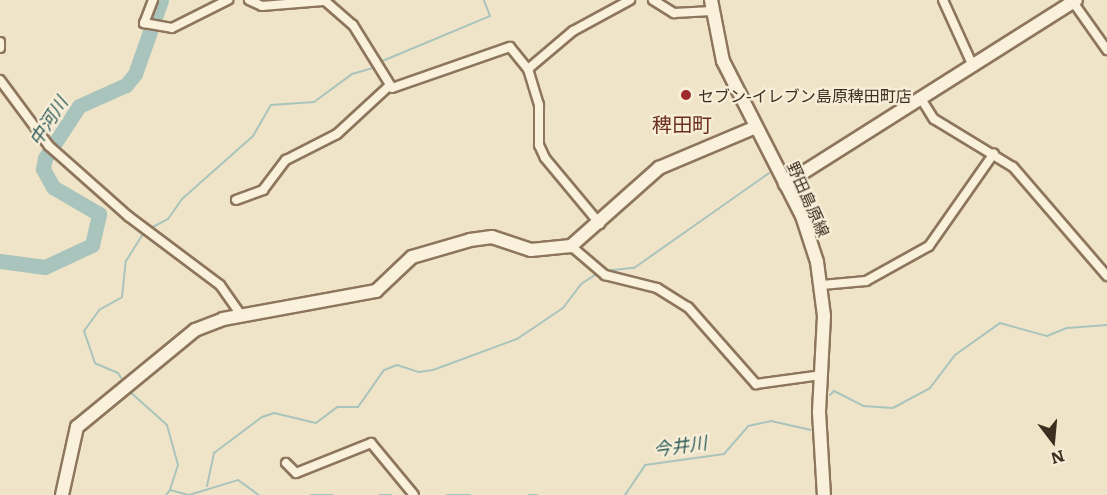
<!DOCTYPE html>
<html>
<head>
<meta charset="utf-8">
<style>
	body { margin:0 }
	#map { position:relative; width:1107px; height:495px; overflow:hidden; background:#f0e4c8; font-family:Literata,"Noto Sans JP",serif }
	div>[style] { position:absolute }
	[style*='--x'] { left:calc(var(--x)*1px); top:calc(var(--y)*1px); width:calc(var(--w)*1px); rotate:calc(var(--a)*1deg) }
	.stream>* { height:2px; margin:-1px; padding:0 1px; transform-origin:1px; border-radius:1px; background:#a9c4bc }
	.river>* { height:15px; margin:-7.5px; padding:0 7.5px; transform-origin:7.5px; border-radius:7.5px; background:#a9c4bc }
	.roads { filter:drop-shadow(2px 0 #8d765c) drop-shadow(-2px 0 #8d765c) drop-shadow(0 2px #8d765c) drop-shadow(0 -2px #8d765c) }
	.street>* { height:8px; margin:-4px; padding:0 4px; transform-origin:4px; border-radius:4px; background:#faf1dc }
	.secondary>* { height:12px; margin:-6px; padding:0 6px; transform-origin:6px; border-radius:6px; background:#faf1dc }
	.dots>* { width:16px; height:16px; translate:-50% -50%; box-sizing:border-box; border:3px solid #f7eed8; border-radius:50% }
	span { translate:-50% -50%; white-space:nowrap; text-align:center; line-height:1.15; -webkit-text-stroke:4.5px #f7eed8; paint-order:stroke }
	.poi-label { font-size:16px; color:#3d2e20 }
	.left { translate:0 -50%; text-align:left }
	.street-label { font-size:16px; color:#3d2e20 }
	.water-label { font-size:18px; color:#2f5d5a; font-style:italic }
	.quarter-label { font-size:20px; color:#6b2e1e }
	.north { position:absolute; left:1023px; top:411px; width:60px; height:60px; -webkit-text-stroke:4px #f7eed8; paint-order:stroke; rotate:164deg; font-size:16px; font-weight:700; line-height:24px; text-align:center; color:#3d2e20 }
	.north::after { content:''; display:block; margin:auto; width:21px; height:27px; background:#3d2e20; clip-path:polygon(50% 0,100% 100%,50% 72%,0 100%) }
</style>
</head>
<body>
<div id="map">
	<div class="stream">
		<i style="--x:380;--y:62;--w:119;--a:-22.7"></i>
		<i style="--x:490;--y:16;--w:17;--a:-111"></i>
		<i style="--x:149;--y:229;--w:21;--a:-28"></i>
		<i style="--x:168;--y:219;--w:24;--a:-55"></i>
		<i style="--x:182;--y:199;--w:95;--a:-41.6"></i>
		<i style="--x:253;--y:136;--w:36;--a:-60"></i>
		<i style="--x:271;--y:105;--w:43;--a:-4"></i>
		<i style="--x:314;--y:102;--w:47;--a:-36.4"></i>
		<i style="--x:352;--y:74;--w:25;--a:-16"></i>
		<i style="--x:604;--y:271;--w:30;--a:-6"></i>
		<i style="--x:634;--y:268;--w:165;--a:-35.1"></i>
		<i style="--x:124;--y:382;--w:11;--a:-124"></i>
		<i style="--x:118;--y:373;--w:25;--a:-157"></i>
		<i style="--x:95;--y:363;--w:34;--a:-109"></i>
		<i style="--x:84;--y:331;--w:26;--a:-54"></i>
		<i style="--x:99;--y:310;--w:26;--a:-29"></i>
		<i style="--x:122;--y:297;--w:36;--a:-84"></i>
		<i style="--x:126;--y:261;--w:34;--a:-58"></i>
		<i style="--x:128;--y:390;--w:52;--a:41.9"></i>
		<i style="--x:167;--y:425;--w:41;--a:74.6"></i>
		<i style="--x:178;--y:465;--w:26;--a:108"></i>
		<i style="--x:830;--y:395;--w:6;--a:-45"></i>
		<i style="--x:834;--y:391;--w:33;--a:27"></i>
		<i style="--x:863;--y:406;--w:30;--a:4"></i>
		<i style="--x:893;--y:408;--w:42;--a:-28.4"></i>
		<i style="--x:930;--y:388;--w:41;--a:-52.9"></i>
		<i style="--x:955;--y:355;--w:55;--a:-35.4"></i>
		<i style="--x:1000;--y:323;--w:49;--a:15.5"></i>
		<i style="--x:1047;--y:336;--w:22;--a:-22"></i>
		<i style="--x:1067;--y:328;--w:40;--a:-4.3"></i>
		<i style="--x:207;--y:486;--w:34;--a:-78"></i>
		<i style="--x:214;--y:453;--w:60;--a:-36.9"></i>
		<i style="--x:262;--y:417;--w:13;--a:-18"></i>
		<i style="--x:274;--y:413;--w:43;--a:13.4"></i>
		<i style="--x:316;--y:423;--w:26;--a:-37"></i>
		<i style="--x:337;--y:407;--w:21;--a:0"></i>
		<i style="--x:358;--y:407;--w:45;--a:-54.9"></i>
		<i style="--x:384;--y:370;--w:14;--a:-21"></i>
		<i style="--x:397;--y:365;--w:23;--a:18"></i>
		<i style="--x:419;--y:372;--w:14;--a:-8"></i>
		<i style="--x:433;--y:370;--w:90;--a:-20.3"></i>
		<i style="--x:517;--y:339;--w:55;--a:-34"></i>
		<i style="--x:563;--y:308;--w:30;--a:-53"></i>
		<i style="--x:581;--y:284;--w:20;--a:-33"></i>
		<i style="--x:166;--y:495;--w:6;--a:-51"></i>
		<i style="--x:170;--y:490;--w:20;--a:15"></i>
		<i style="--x:189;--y:495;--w:51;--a:-17"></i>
		<i style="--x:238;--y:480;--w:26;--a:36"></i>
		<i style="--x:311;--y:495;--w:22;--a:0"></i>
		<i style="--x:380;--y:495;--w:11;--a:0"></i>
		<i style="--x:447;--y:495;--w:23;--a:0"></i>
		<i style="--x:529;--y:495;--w:8;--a:0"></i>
		<i style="--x:625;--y:495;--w:36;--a:-56"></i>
		<i style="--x:645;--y:465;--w:80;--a:-7.9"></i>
		<i style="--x:724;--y:454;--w:37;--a:-49"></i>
		<i style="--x:748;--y:426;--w:24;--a:-12"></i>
		<i style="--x:771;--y:421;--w:41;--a:12.7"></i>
	</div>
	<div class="river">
		<i style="--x:0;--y:261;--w:45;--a:7.6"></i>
		<i style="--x:45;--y:267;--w:52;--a:-25.1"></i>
		<i style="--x:92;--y:245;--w:32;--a:-77"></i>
		<i style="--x:99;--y:214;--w:53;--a:-149.6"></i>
		<i style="--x:53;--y:187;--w:21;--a:-119"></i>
		<i style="--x:43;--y:169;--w:11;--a:-80"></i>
		<i style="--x:45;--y:158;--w:62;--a:-56.8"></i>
		<i style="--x:79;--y:106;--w:51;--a:-24.1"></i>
		<i style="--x:126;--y:85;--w:14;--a:-51"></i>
		<i style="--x:135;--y:74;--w:78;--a:-70.6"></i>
	</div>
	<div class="roads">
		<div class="street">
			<i style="--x:153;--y:0;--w:25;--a:111"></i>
			<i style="--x:144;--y:23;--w:28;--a:10"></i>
			<i style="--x:172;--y:28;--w:63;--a:-26.6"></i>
			<i style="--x:249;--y:0;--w:14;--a:25"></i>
			<i style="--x:262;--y:6;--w:61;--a:-4.7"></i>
			<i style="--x:324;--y:0;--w:38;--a:41"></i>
			<i style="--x:353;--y:25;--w:74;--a:58.2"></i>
			<i style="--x:392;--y:88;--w:125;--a:-19.2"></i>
			<i style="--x:510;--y:47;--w:28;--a:51"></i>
			<i style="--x:528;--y:69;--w:38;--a:73"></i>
			<i style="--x:539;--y:105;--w:40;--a:90"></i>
			<i style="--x:539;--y:145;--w:14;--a:65"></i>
			<i style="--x:545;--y:158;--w:86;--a:50.2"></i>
			<i style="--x:653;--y:0;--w:25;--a:32"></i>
			<i style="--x:674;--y:13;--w:38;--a:-3"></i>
			<i style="--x:943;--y:0;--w:70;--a:65.6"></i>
			<i style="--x:1073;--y:2;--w:59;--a:54.7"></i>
			<i style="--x:0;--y:42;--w:6;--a:90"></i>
			<i style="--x:528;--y:69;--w:59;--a:-40.2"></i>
			<i style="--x:573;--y:31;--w:65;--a:-28.5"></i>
			<i style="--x:0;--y:80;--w:82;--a:53.4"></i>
			<i style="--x:49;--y:146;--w:106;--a:41.5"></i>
			<i style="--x:128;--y:216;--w:115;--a:36.9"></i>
			<i style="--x:220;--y:285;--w:37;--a:55"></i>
			<i style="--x:920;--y:97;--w:26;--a:58"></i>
			<i style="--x:934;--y:119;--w:92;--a:31.3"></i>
			<i style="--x:1013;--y:167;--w:144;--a:49.2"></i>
			<i style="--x:236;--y:200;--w:29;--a:-20"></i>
			<i style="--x:263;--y:190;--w:38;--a:-53"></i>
			<i style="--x:286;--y:160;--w:57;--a:-27"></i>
			<i style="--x:337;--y:134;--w:71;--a:-42.7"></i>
			<i style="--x:571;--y:246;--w:45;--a:40.5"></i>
			<i style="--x:605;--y:275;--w:54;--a:14"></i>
			<i style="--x:657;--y:288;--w:36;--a:32"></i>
			<i style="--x:688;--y:307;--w:103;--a:48.6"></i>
			<i style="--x:756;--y:384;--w:67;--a:-7.8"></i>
			<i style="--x:822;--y:285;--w:44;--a:-5.2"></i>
			<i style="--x:866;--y:281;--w:72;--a:-29.1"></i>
			<i style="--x:929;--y:246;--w:113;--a:-55"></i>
			<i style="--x:286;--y:463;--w:14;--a:45"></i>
			<i style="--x:296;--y:473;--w:81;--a:-21.8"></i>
			<i style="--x:371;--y:443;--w:67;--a:50.4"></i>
		</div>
		<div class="secondary">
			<i style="--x:711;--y:0;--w:62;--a:78.9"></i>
			<i style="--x:723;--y:61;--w:174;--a:63"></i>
			<i style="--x:802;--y:216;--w:48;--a:71.9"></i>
			<i style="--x:817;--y:262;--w:54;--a:82.6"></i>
			<i style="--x:824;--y:316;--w:96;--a:93"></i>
			<i style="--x:819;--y:412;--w:83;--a:86.6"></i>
			<i style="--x:785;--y:184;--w:344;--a:-32.3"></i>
			<i style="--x:62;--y:495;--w:70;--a:-77.6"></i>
			<i style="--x:77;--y:427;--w:153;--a:-39.4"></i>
			<i style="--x:195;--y:330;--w:30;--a:-21"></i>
			<i style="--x:223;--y:319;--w:156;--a:-10.4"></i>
			<i style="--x:376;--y:291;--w:50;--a:-43.4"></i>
			<i style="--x:412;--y:257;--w:60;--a:-16.3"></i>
			<i style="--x:470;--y:240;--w:22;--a:-8"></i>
			<i style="--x:492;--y:237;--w:41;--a:18.4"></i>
			<i style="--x:531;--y:250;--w:40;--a:-5.7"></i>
			<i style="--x:571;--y:246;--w:118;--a:-41.6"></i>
			<i style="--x:659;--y:168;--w:105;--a:-22.9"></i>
		</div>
	</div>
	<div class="dots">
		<i style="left:686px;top:95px;background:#9e2a2b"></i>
	</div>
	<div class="poi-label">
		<span class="left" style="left:698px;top:95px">セブン-イレブン島原稗田町店</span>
	</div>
	<div class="street-label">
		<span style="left:809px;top:199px;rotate:66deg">野田島原線</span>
	</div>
	<div class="water-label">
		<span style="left:48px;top:121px;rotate:-57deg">中河川</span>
		<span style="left:680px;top:446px;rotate:-8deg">今井川</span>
	</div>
	<div class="quarter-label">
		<span style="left:682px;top:123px">稗田町</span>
	</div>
	<div class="north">N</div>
</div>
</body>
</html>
